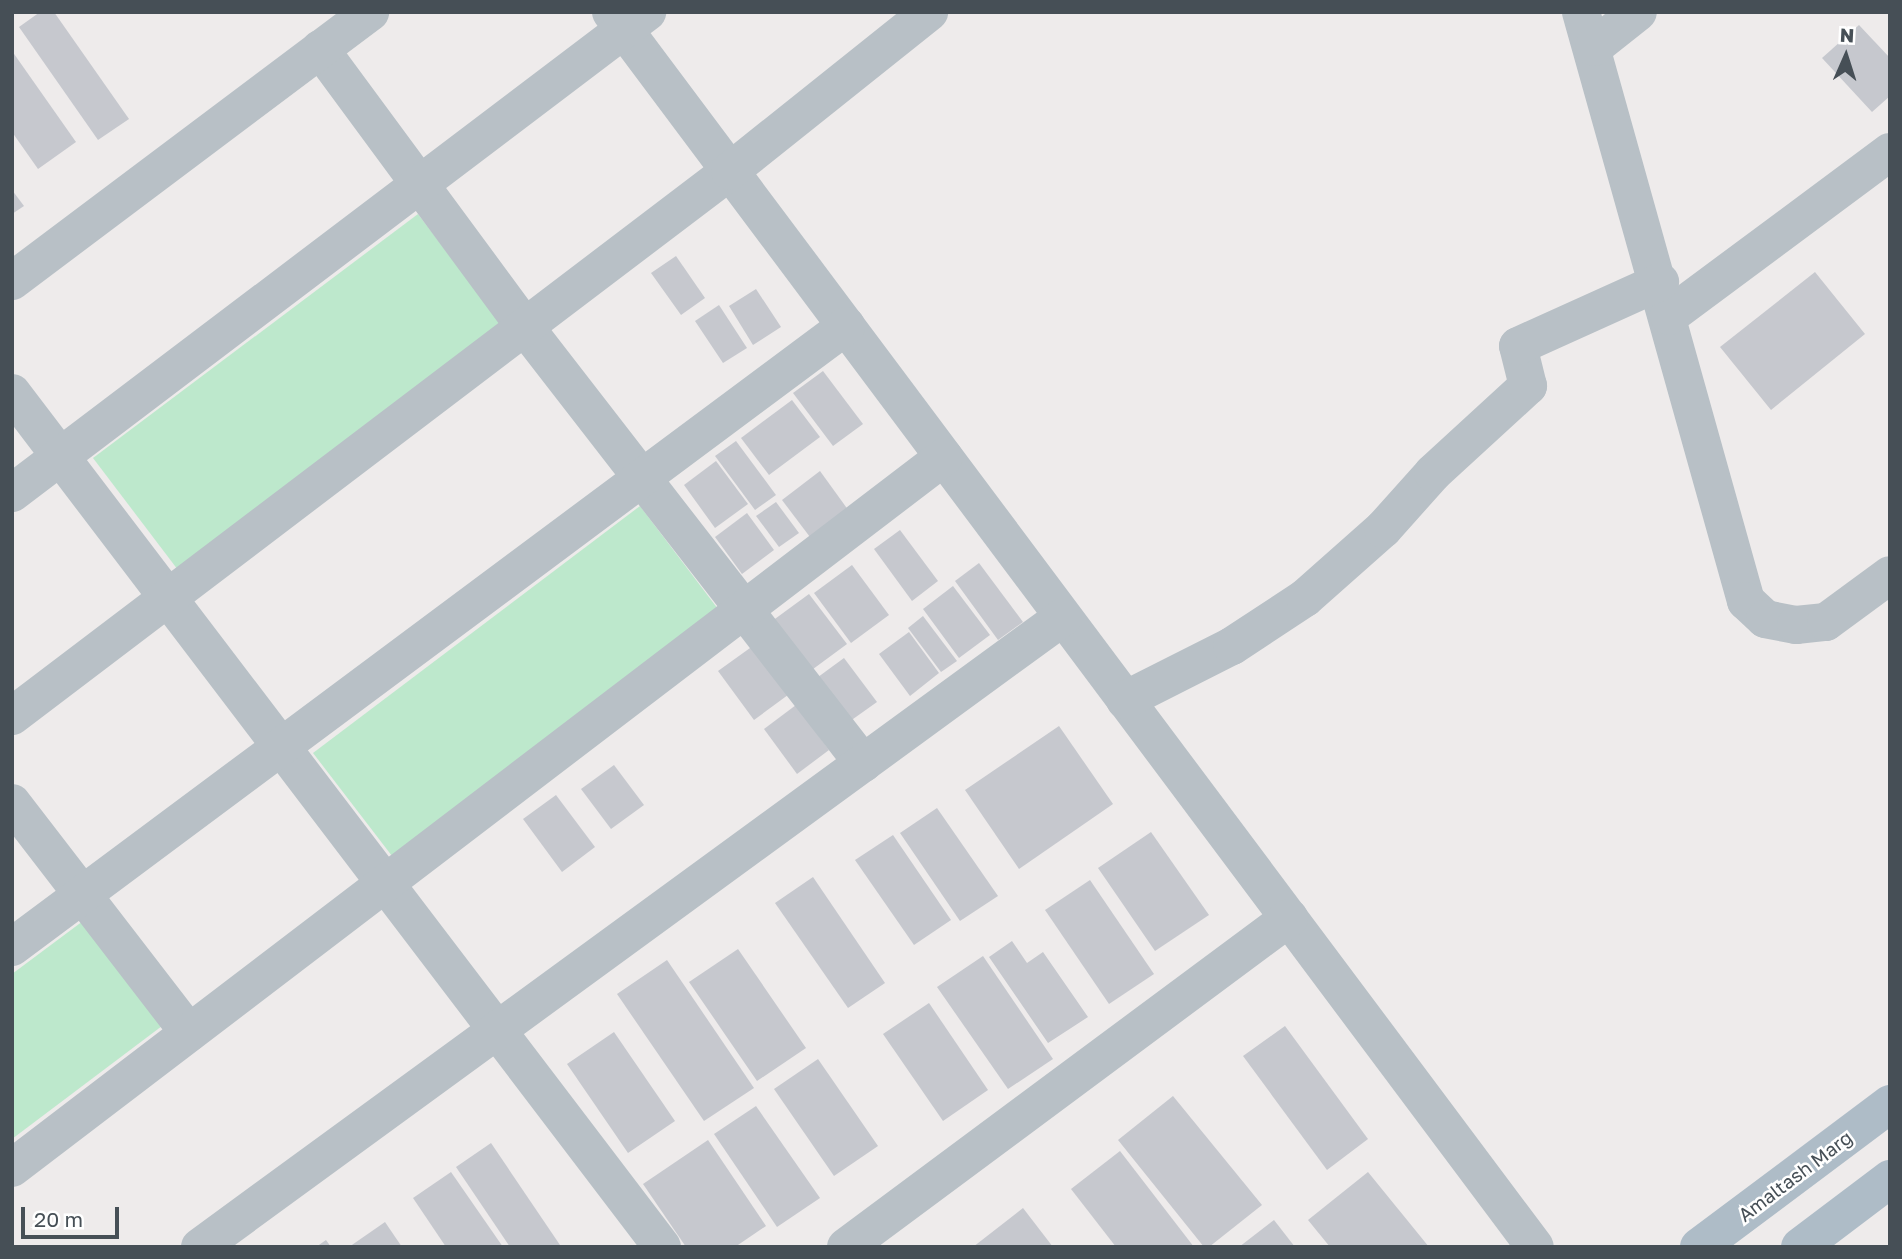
<!DOCTYPE html>
<html>
<head>
<meta charset="utf-8">
<style>
	body { margin:0 }
	#map { position:relative; width:1902px; height:1259px; overflow:hidden; background:#eeebeb; font-family:"Golos Text",sans-serif }
	div>[style] { position:absolute }
	[style*='--x'] { left:calc(var(--x)*1px); top:calc(var(--y)*1px); width:calc(var(--w)*1px); rotate:calc(var(--a)*1deg) }
	.green>* { inset:0; background:#bde8cc }
	.building>* { inset:0; background:#c6c8ce }
	.minor>* { height:38px; margin:-19px; padding:0 19px; transform-origin:19px; border-radius:19px; background:#b8c0c6 }
	.major>* { height:38px; margin:-19px; padding:0 19px; transform-origin:19px; border-radius:19px; background:#aebcc7 }
	span { translate:-50% -50%; white-space:nowrap; text-align:center; line-height:1.15; -webkit-text-stroke:5px #fff; paint-order:stroke }
	.street-label { font-size:19px; color:#464f56 }
	.frame { position:absolute; inset:0; border:14px solid #464f56; pointer-events:none }
	.north { position:absolute; left:1811px; top:21px; width:70px; height:70px; -webkit-text-stroke:5px #fff; paint-order:stroke; rotate:3deg; font-size:19px; font-weight:700; line-height:28px; text-align:center; color:#464f56 }
	.north::after { content:''; display:block; margin:auto; width:24px; height:32px; background:#464f56; clip-path:polygon(50% 0,100% 100%,50% 72%,0 100%) }
	.scale { position:absolute; left:21px; top:1207px; width:98px; height:32px; box-sizing:border-box; border:4px solid #464f56; border-top:0; padding-left:9px; font-size:21px; line-height:24px; white-space:nowrap; color:#464f56; -webkit-text-stroke:5px #fff; paint-order:stroke }
</style>
</head>
<body>
<div id="map">
	<div class="green">
		<i style="clip-path:polygon(418px 214px,503px 326px,178px 570px,93px 458px)"></i>
		<i style="clip-path:polygon(640px 506px,718px 609px,392px 856px,313px 753px)"></i>
		<i style="clip-path:polygon(83px 921px,162px 1026px,12px 1139px,12px 974px)"></i>
	</div>
	<div class="building">
		<i style="clip-path:polygon(40px 12px,54px 12px,129px 119px,98px 140px,19px 27px)"></i>
		<i style="clip-path:polygon(1859px 25px,1890px 58px,1890px 96px,1872px 112px,1822px 58px)"></i>
		<i style="clip-path:polygon(12px 51px,76px 142px,38px 169px,12px 132px)"></i>
		<i style="clip-path:polygon(12px 190px,24px 206px,12px 214px)"></i>
		<i style="clip-path:polygon(676px 256px,705px 298px,681px 315px,651px 273px)"></i>
		<i style="clip-path:polygon(1815px 272px,1865px 334px,1771px 410px,1720px 347px)"></i>
		<i style="clip-path:polygon(756px 289px,781px 327px,753px 345px,729px 306px)"></i>
		<i style="clip-path:polygon(719px 305px,747px 348px,723px 363px,695px 321px)"></i>
		<i style="clip-path:polygon(823px 371px,863px 424px,833px 446px,793px 393px)"></i>
		<i style="clip-path:polygon(792px 400px,820px 437px,769px 475px,741px 438px)"></i>
		<i style="clip-path:polygon(736px 441px,776px 495px,755px 510px,715px 456px)"></i>
		<i style="clip-path:polygon(716px 461px,748px 504px,715px 528px,684px 485px)"></i>
		<i style="clip-path:polygon(820px 471px,854px 518px,816px 545px,782px 500px)"></i>
		<i style="clip-path:polygon(776px 502px,799px 533px,779px 547px,756px 516px)"></i>
		<i style="clip-path:polygon(747px 513px,774px 550px,742px 574px,715px 537px)"></i>
		<i style="clip-path:polygon(900px 530px,938px 581px,912px 601px,874px 549px)"></i>
		<i style="clip-path:polygon(979px 563px,1023px 622px,998px 640px,955px 581px)"></i>
		<i style="clip-path:polygon(852px 565px,889px 615px,851px 643px,814px 593px)"></i>
		<i style="clip-path:polygon(953px 586px,990px 635px,959px 658px,923px 609px)"></i>
		<i style="clip-path:polygon(809px 594px,847px 644px,805px 675px,768px 624px)"></i>
		<i style="clip-path:polygon(923px 616px,957px 661px,941px 672px,908px 628px)"></i>
		<i style="clip-path:polygon(909px 632px,939px 673px,910px 696px,879px 654px)"></i>
		<i style="clip-path:polygon(757px 643px,792px 692px,754px 720px,718px 671px)"></i>
		<i style="clip-path:polygon(844px 658px,877px 702px,846px 724px,814px 680px)"></i>
		<i style="clip-path:polygon(796px 705px,829px 750px,797px 774px,764px 729px)"></i>
		<i style="clip-path:polygon(1059px 726px,1113px 804px,1019px 869px,965px 790px)"></i>
		<i style="clip-path:polygon(614px 765px,644px 805px,611px 829px,581px 789px)"></i>
		<i style="clip-path:polygon(556px 795px,595px 847px,562px 872px,523px 819px)"></i>
		<i style="clip-path:polygon(937px 808px,998px 896px,960px 921px,900px 833px)"></i>
		<i style="clip-path:polygon(1151px 832px,1209px 915px,1155px 951px,1098px 868px)"></i>
		<i style="clip-path:polygon(893px 835px,951px 920px,914px 945px,855px 860px)"></i>
		<i style="clip-path:polygon(813px 877px,885px 983px,848px 1008px,775px 903px)"></i>
		<i style="clip-path:polygon(1090px 880px,1154px 974px,1109px 1004px,1045px 910px)"></i>
		<i style="clip-path:polygon(1012px 941px,1027px 963px,1043px 952px,1088px 1017px,1048px 1043px,989px 957px)"></i>
		<i style="clip-path:polygon(738px 949px,806px 1048px,757px 1081px,689px 982px)"></i>
		<i style="clip-path:polygon(983px 956px,1053px 1059px,1008px 1089px,937px 987px)"></i>
		<i style="clip-path:polygon(667px 960px,754px 1088px,704px 1121px,617px 994px)"></i>
		<i style="clip-path:polygon(929px 1003px,988px 1090px,943px 1121px,883px 1034px)"></i>
		<i style="clip-path:polygon(1285px 1026px,1368px 1139px,1327px 1170px,1243px 1056px)"></i>
		<i style="clip-path:polygon(614px 1032px,675px 1121px,628px 1153px,567px 1064px)"></i>
		<i style="clip-path:polygon(818px 1059px,878px 1146px,834px 1176px,774px 1089px)"></i>
		<i style="clip-path:polygon(1173px 1096px,1262px 1205px,1209px 1247px,1204px 1247px,1118px 1140px)"></i>
		<i style="clip-path:polygon(756px 1106px,820px 1198px,777px 1227px,714px 1134px)"></i>
		<i style="clip-path:polygon(708px 1140px,766px 1226px,735px 1247px,686px 1247px,643px 1184px)"></i>
		<i style="clip-path:polygon(491px 1143px,560px 1245px,557px 1247px,510px 1247px,456px 1167px)"></i>
		<i style="clip-path:polygon(1120px 1151px,1194px 1247px,1116px 1247px,1071px 1189px)"></i>
		<i style="clip-path:polygon(451px 1172px,503px 1247px,446px 1247px,413px 1198px)"></i>
		<i style="clip-path:polygon(1368px 1172px,1429px 1247px,1330px 1247px,1308px 1220px)"></i>
		<i style="clip-path:polygon(1023px 1208px,1053px 1247px,973px 1247px)"></i>
		<i style="clip-path:polygon(1274px 1220px,1295px 1247px,1239px 1247px)"></i>
		<i style="clip-path:polygon(385px 1222px,402px 1247px,349px 1247px)"></i>
		<i style="clip-path:polygon(326px 1240px,331px 1247px,316px 1247px)"></i>
	</div>
	<div class="minor">
		<i style="--x:611;--y:12;--w:1542;--a:53.2"></i>
		<i style="--x:1581;--y:12;--w:612;--a:74.35"></i>
		<i style="--x:1746;--y:601;--w:26;--a:43"></i>
		<i style="--x:1765;--y:619;--w:32;--a:11"></i>
		<i style="--x:1796;--y:625;--w:30;--a:-6"></i>
		<i style="--x:1826;--y:622;--w:79;--a:-36.3"></i>
		<i style="--x:1594;--y:47;--w:56;--a:-38.5"></i>
		<i style="--x:320;--y:49;--w:345;--a:53.6"></i>
		<i style="--x:525;--y:327;--w:552;--a:52.22"></i>
		<i style="--x:12;--y:281;--w:448;--a:-36.9"></i>
		<i style="--x:1669;--y:316;--w:275;--a:-36.6"></i>
		<i style="--x:12;--y:393;--w:1073;--a:52.72"></i>
		<i style="--x:12;--y:493;--w:797;--a:-37.14"></i>
		<i style="--x:1125;--y:700;--w:120;--a:-26.8"></i>
		<i style="--x:1232;--y:646;--w:87;--a:-33.3"></i>
		<i style="--x:1305;--y:598;--w:104;--a:-41.5"></i>
		<i style="--x:1383;--y:529;--w:75;--a:-48.2"></i>
		<i style="--x:1433;--y:473;--w:129;--a:-42.5"></i>
		<i style="--x:1528;--y:386;--w:41;--a:-104"></i>
		<i style="--x:1518;--y:346;--w:156;--a:-24.3"></i>
		<i style="--x:12;--y:716;--w:901;--a:-37.2"></i>
		<i style="--x:730;--y:171;--w:255;--a:-38.6"></i>
		<i style="--x:12;--y:803;--w:290;--a:52.4"></i>
		<i style="--x:12;--y:947;--w:1040;--a:-36.67"></i>
		<i style="--x:12;--y:1168;--w:1172;--a:-37.34"></i>
		<i style="--x:200;--y:1247;--w:1068;--a:-36.13"></i>
		<i style="--x:846;--y:1247;--w:552;--a:-36.6"></i>
	</div>
	<div class="major">
		<i style="--x:1699;--y:1247;--w:239;--a:-36.8"></i>
		<i style="--x:1800;--y:1247;--w:113;--a:-37.1"></i>
	</div>
	<div class="street-label">
		<span style="left:1795px;top:1176px;rotate:-37deg">Amaltash Marg</span>
	</div>
	<div class="frame"></div>
	<div class="north">N</div>
	<div class="scale">20 m</div>
</div>
</body>
</html>
